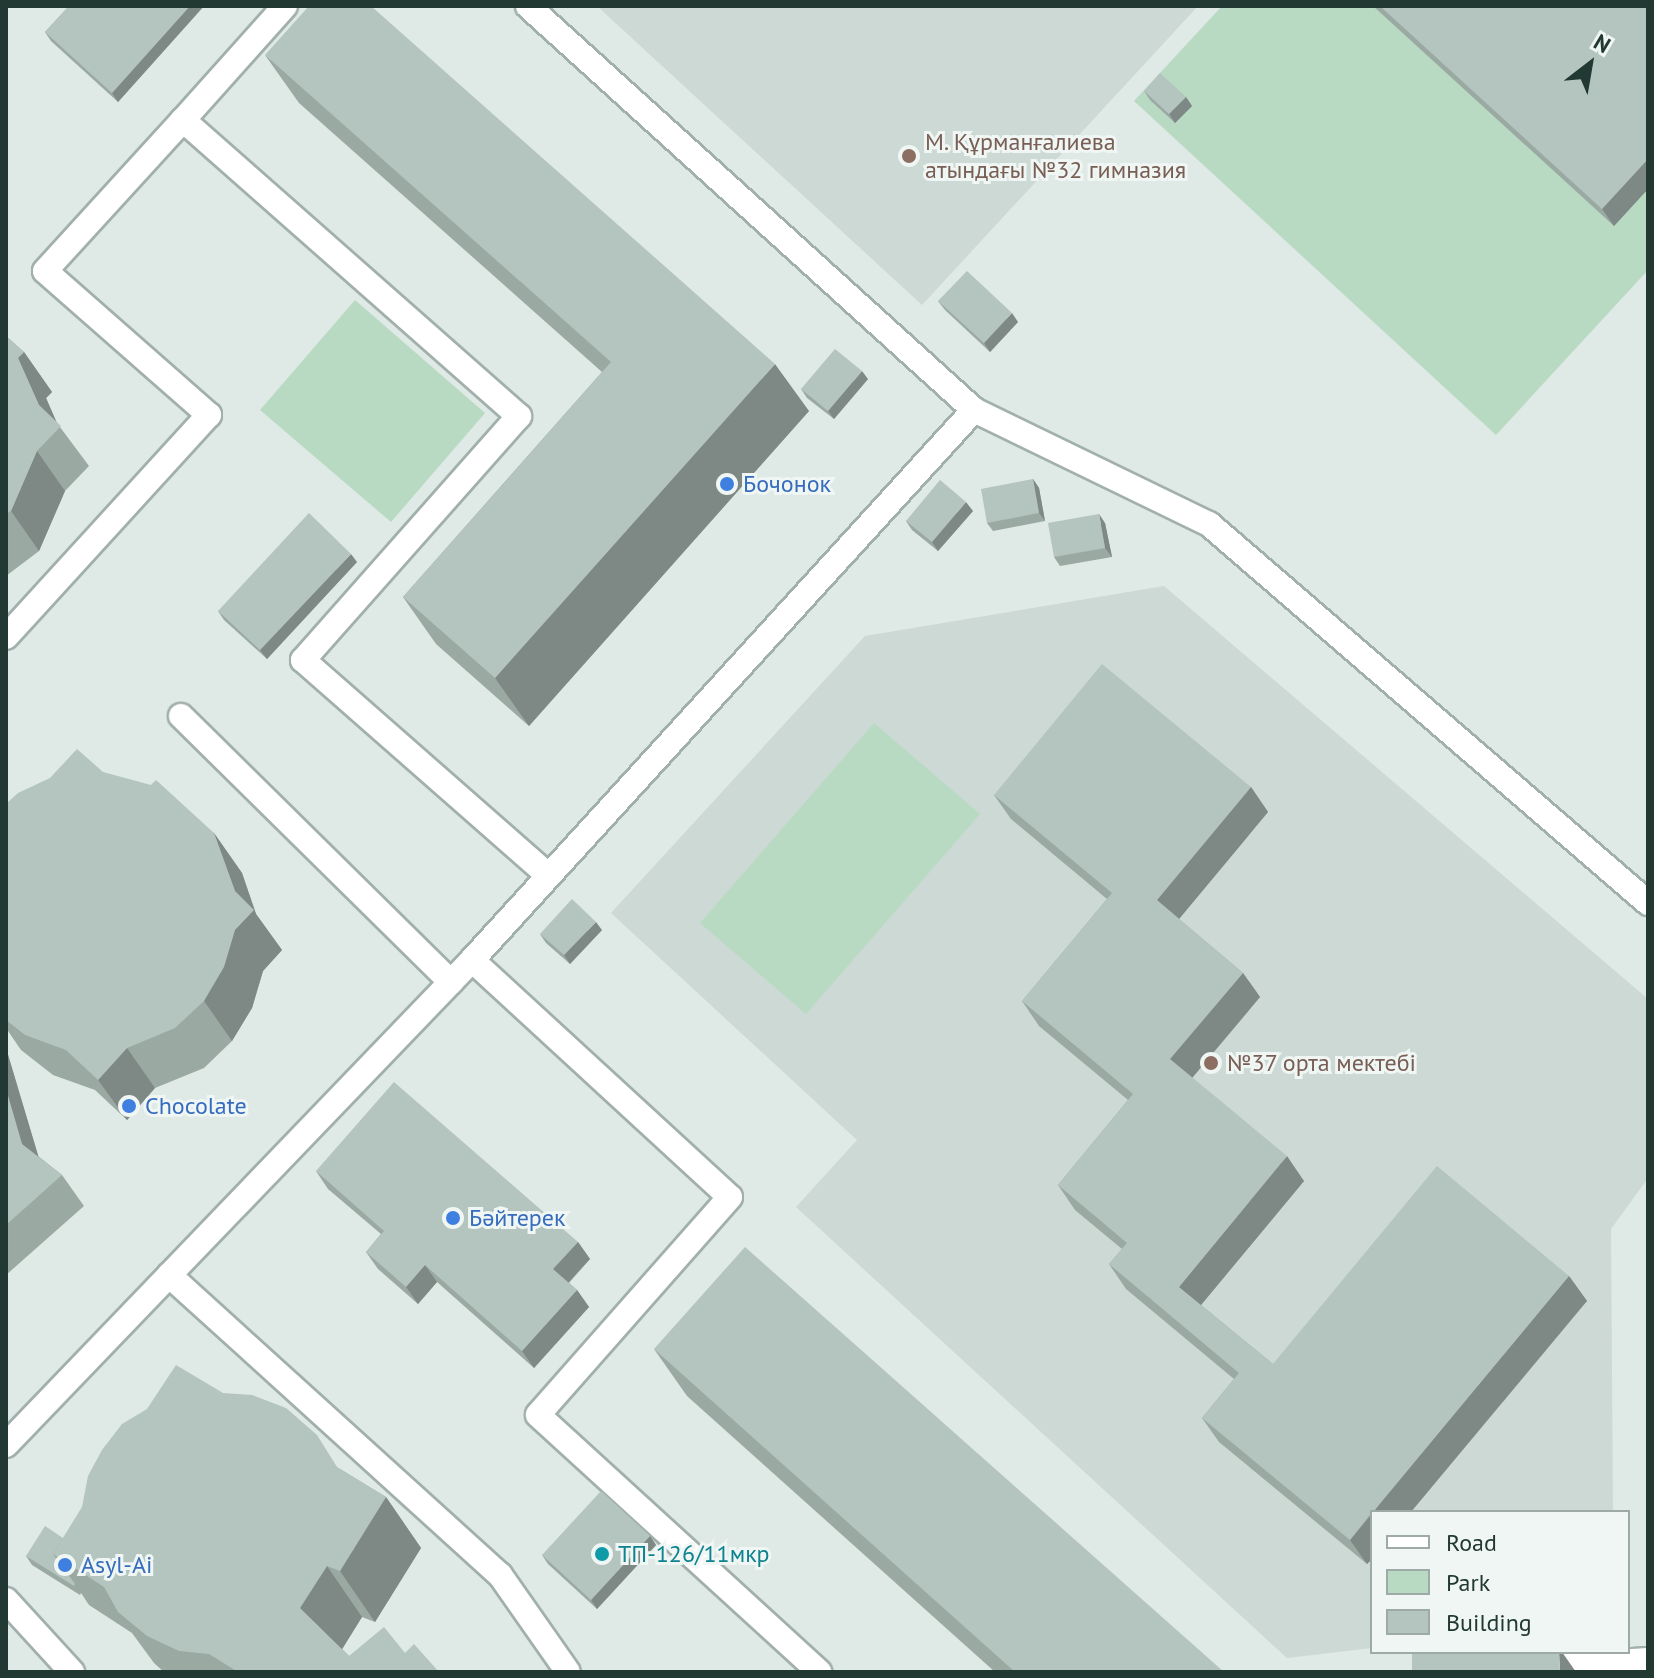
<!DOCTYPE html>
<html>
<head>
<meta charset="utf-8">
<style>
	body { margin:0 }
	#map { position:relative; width:1654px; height:1678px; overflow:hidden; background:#dfe9e5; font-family:"PT Sans",sans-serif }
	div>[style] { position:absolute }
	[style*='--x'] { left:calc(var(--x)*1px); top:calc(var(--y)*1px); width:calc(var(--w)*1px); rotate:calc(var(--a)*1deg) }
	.built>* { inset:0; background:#cdd9d4 }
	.green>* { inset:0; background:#b8dac2 }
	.roads { filter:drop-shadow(2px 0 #a2b0ac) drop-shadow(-2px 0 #a2b0ac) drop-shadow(0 2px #a2b0ac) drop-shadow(0 -2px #a2b0ac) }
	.lane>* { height:24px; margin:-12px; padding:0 12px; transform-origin:12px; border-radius:12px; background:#fff }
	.street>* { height:24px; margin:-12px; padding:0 12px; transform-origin:12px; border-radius:12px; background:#fff }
	.wall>* { inset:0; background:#9ba9a3 }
	.shaded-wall>* { inset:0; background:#7e8985 }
	.building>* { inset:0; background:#b4c4be }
	.dots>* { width:22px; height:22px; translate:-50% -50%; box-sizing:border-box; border:4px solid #eff6f3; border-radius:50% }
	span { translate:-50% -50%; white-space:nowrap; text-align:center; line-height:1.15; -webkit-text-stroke:6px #eff6f3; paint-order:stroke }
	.education-label { font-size:24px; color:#785e54 }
	.left { translate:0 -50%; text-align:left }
	.shop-label { font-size:24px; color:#366cbe }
	.culture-label { font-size:24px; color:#0d838f }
	.frame { position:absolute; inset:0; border:8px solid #213833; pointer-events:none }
	.legend { position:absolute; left:1370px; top:1510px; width:260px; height:144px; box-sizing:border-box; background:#eff6f3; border:2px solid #9daaa6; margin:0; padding:10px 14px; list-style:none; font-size:24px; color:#213833 }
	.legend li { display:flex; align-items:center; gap:16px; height:40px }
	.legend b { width:40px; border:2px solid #9daaa6 }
	.north { position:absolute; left:1550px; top:24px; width:80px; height:80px; -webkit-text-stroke:6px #eff6f3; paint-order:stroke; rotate:31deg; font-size:22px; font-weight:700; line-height:32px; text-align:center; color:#213833 }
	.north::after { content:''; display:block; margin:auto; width:28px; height:36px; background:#213833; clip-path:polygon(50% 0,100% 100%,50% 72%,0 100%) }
</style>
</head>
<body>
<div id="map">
	<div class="built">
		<i style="clip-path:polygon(597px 6px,1198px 6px,922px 305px)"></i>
		<i style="clip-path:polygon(1164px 586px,1648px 999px,1648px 1178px,1611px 1229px,1613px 1512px,1372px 1512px,1372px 1648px,1287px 1658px,796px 1207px,857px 1140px,611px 913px,865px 636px)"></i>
	</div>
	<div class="green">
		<i style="clip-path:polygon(1222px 6px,1648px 6px,1648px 270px,1496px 435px,1134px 101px)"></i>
		<i style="clip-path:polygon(355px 300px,485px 413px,391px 522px,260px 410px)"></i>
		<i style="clip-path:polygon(874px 723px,980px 814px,806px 1014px,700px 923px)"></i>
	</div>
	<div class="roads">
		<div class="lane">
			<i style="--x:285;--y:6;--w:153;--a:131.8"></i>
			<i style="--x:183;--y:120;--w:448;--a:41.4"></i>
			<i style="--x:519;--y:416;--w:326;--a:131.5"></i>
			<i style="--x:303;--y:660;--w:327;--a:41.3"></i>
			<i style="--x:6;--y:637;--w:301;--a:-47.6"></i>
			<i style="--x:209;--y:415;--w:218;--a:-138.7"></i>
			<i style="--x:45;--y:271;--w:205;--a:-47.6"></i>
			<i style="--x:181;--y:716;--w:379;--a:44.6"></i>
			<i style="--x:472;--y:960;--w:350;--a:42.6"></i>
			<i style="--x:730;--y:1197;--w:290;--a:131.4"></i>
			<i style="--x:538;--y:1415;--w:381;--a:42.4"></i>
			<i style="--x:169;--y:1275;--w:447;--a:42.2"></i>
			<i style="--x:500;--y:1575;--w:118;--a:55"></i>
			<i style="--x:6;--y:1600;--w:98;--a:47.5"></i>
			<i style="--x:1539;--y:1667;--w:109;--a:-3.7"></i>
		</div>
		<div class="street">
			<i style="--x:528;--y:6;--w:602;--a:42.17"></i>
			<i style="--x:974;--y:410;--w:261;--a:25.9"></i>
			<i style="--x:1209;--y:524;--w:580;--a:40.8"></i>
			<i style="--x:6;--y:1445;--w:673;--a:-46.14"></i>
			<i style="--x:472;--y:960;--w:745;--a:-47.61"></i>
		</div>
	</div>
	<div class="wall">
		<i style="clip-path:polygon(69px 6px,204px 6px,118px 102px,51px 41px,45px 32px)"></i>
		<i style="clip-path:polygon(1373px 6px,1648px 6px,1648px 189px,1614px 226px)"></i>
		<i style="clip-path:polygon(265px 55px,809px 411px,529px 726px,436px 644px,403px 597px,602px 372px,299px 103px)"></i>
		<i style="clip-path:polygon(1144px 91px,1186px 97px,1192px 106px,1175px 123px,1150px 100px)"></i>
		<i style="clip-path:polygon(938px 301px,1018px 322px,990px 352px,945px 310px)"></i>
		<i style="clip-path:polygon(6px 336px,24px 352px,52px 392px,46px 398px,57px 423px,89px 466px,65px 491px,39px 551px,6px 576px)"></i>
		<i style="clip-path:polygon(868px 379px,834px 419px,807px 398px,801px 389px)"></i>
		<i style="clip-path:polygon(1033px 479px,1039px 488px,1045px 521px,993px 531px,987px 523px)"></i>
		<i style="clip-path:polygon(973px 511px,938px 551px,912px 530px,906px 521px)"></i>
		<i style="clip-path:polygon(1105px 523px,1112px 557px,1060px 566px,1054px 557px)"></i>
		<i style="clip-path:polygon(357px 562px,267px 659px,224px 620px,218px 611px)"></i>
		<i style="clip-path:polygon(103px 772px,214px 833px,242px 873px,256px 914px,282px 950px,263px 971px,252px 1008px,232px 1041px,204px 1068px,155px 1088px,127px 1120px,95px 1090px,53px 1075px,21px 1050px,6px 1028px,6px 804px)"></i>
		<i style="clip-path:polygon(1251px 787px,1268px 812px,1179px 919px,1243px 973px,1260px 997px,1192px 1078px,1304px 1181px,1201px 1305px,1273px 1364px,1569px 1276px,1587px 1301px,1372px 1512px,1372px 1559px,1367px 1564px,1219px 1442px,1202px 1418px,1234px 1379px,1126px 1289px,1109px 1264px,1122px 1249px,1075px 1210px,1058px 1185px,1128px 1100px,1039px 1026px,1022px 1001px,1107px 899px,1011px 819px,994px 795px)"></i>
		<i style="clip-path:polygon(602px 930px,570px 964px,546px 943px,540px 934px)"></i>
		<i style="clip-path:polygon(6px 1048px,38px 1156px,62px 1175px,84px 1206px,6px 1275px)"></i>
		<i style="clip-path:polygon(316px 1171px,578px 1242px,590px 1259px,569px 1283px,577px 1290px,589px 1307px,534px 1368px,437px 1282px,418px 1304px,378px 1269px,366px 1252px,381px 1234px,328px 1189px)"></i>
		<i style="clip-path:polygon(654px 1349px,1224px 1672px,995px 1672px,687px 1396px)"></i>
		<i style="clip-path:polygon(340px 1469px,386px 1497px,421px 1548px,375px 1622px,362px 1617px,342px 1649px,349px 1656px,405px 1653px,439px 1672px,164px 1672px,154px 1663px,132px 1633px,89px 1605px,81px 1593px,80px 1595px,32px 1565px,26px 1556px,63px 1538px)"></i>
		<i style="clip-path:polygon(650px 1536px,656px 1545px,597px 1609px,548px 1564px,542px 1555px)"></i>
	</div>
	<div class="shaded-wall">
		<i style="clip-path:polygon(190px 6px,204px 6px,118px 102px,112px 93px)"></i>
		<i style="clip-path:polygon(1186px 97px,1192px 106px,1175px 123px,1169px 114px)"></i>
		<i style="clip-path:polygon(1648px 159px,1648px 189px,1614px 226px,1602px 209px)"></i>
		<i style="clip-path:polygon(1012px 313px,1018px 322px,990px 352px,984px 343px)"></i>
		<i style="clip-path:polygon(24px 352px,52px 392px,46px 398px,59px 428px,39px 405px,18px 358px)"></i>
		<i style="clip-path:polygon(775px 364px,809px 411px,529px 726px,495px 678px)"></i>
		<i style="clip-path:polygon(862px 371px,868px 379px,834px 419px,828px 411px)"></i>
		<i style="clip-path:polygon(37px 451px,65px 491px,39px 551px,11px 511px)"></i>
		<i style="clip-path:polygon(1033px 479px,1039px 488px,1045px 521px,1039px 513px)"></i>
		<i style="clip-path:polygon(966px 502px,973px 511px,938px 551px,932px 542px)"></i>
		<i style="clip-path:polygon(1099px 514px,1105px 523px,1112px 557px,1105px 548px)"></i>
		<i style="clip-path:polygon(351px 554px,357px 562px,267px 659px,260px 650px)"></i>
		<i style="clip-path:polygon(1251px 787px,1268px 812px,1174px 925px,1157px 900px)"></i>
		<i style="clip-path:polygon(214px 833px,242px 873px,256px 914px,282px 950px,263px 971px,252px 1008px,232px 1041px,204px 1001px,235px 891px)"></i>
		<i style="clip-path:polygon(596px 922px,602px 930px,570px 964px,564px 955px)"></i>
		<i style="clip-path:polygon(1243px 973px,1260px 997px,1187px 1084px,1170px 1059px)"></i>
		<i style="clip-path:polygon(6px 1048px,44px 1175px,22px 1144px,6px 1089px)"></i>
		<i style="clip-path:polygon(127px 1048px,155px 1088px,127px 1120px,98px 1080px)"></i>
		<i style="clip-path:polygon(1287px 1156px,1304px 1181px,1196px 1311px,1179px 1287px)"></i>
		<i style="clip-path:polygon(578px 1242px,590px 1259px,565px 1286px,553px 1269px)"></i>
		<i style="clip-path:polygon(425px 1265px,437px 1282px,418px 1304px,406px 1287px)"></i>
		<i style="clip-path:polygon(1569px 1276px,1587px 1301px,1411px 1512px,1373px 1512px)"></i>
		<i style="clip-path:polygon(577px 1290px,589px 1307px,534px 1368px,522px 1351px)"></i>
		<i style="clip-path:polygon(386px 1497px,421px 1548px,375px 1622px,340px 1571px)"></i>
		<i style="clip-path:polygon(1372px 1514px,1372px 1559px,1367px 1564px,1350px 1540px)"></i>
		<i style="clip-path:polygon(650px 1536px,656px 1545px,597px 1609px,591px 1600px)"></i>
		<i style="clip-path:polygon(327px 1566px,362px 1617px,336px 1659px,300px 1608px)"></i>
		<i style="clip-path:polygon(1559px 1652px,1562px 1652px,1576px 1672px,1560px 1672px)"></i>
	</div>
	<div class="building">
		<i style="clip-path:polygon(69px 6px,190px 6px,112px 93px,45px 32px)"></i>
		<i style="clip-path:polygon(309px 6px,371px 6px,775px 364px,495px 678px,403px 597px,611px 362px,265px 55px)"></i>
		<i style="clip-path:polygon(1380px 6px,1648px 6px,1648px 159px,1602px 209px)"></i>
		<i style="clip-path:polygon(1160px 73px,1186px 97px,1169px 114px,1144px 91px)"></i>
		<i style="clip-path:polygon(967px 271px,1012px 313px,984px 343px,938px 301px)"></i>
		<i style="clip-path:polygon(6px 336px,24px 352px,18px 358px,39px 405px,61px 426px,37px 451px,11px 511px,6px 514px)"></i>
		<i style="clip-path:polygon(835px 349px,862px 371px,828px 411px,801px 389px)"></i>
		<i style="clip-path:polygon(1033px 479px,1039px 513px,987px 523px,981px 489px)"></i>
		<i style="clip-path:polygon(940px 480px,966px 502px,932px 542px,906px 521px)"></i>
		<i style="clip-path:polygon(309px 513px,351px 554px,260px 650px,218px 611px)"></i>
		<i style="clip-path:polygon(1099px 514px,1105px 548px,1054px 557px,1048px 523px)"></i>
		<i style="clip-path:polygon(1102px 664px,1251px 787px,1157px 900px,1243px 973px,1170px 1059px,1287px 1156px,1179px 1287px,1273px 1364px,1437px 1166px,1569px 1276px,1373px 1512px,1372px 1512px,1350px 1540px,1202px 1418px,1239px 1373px,1109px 1264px,1127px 1243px,1058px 1185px,1133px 1094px,1022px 1001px,1112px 893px,994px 795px)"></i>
		<i style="clip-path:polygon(77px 749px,103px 772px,151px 785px,156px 780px,214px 833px,235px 891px,254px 910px,235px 930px,224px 967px,204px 1001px,175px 1028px,127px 1048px,98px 1080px,66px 1050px,25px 1035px,6px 1020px,6px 804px,18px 793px,50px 778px)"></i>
		<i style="clip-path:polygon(572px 899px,596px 922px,564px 955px,540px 934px)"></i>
		<i style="clip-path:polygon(394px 1082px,578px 1242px,553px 1269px,577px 1290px,522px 1351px,425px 1265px,406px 1287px,366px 1252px,384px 1231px,316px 1171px)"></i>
		<i style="clip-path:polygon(6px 1089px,22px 1144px,62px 1175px,6px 1225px)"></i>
		<i style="clip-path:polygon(745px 1247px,1224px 1672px,1015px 1672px,654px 1349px)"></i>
		<i style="clip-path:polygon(176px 1365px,223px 1393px,252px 1395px,286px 1408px,317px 1435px,337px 1467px,386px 1497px,340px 1571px,327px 1566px,300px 1608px,349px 1656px,384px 1627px,405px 1653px,414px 1644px,439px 1672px,238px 1672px,209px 1654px,179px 1651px,147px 1636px,118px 1612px,104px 1587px,53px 1554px,82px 1507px,88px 1476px,102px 1450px,122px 1424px,147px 1409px)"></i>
		<i style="clip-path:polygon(601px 1491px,650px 1536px,591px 1600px,542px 1555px)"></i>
		<i style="clip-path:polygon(45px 1526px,63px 1538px,53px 1554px,75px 1584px,74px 1586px,26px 1556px)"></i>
		<i style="clip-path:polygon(1440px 1652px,1559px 1652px,1560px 1672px,1412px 1672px,1412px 1653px)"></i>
	</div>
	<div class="dots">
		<i style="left:909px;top:156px;background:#8d6e63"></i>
		<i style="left:727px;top:484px;background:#3f7fe0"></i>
		<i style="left:1211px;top:1063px;background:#8d6e63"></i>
		<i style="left:129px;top:1106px;background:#3f7fe0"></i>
		<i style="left:453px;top:1218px;background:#3f7fe0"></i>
		<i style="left:602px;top:1554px;background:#0f9aa8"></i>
		<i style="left:65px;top:1565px;background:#3f7fe0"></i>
	</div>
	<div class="education-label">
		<span class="left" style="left:925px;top:156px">М. Құрманғалиева<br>атындағы №32 гимназия</span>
		<span class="left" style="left:1227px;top:1063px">№37 орта мектебі</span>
	</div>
	<div class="shop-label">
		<span class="left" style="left:743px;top:484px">Бочонок</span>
		<span class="left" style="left:145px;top:1106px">Chocolate</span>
		<span class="left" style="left:469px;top:1218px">Бәйтерек</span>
		<span class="left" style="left:81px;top:1565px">Asyl-Ai</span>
	</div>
	<div class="culture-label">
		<span class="left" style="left:618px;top:1554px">ТП-126/11мкр</span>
	</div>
	<div class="frame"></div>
	<ul class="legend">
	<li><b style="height:10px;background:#fff"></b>Road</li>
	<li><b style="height:22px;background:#b8dac2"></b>Park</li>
	<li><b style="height:22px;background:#b4c4be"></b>Building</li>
	</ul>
	<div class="north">N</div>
</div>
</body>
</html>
